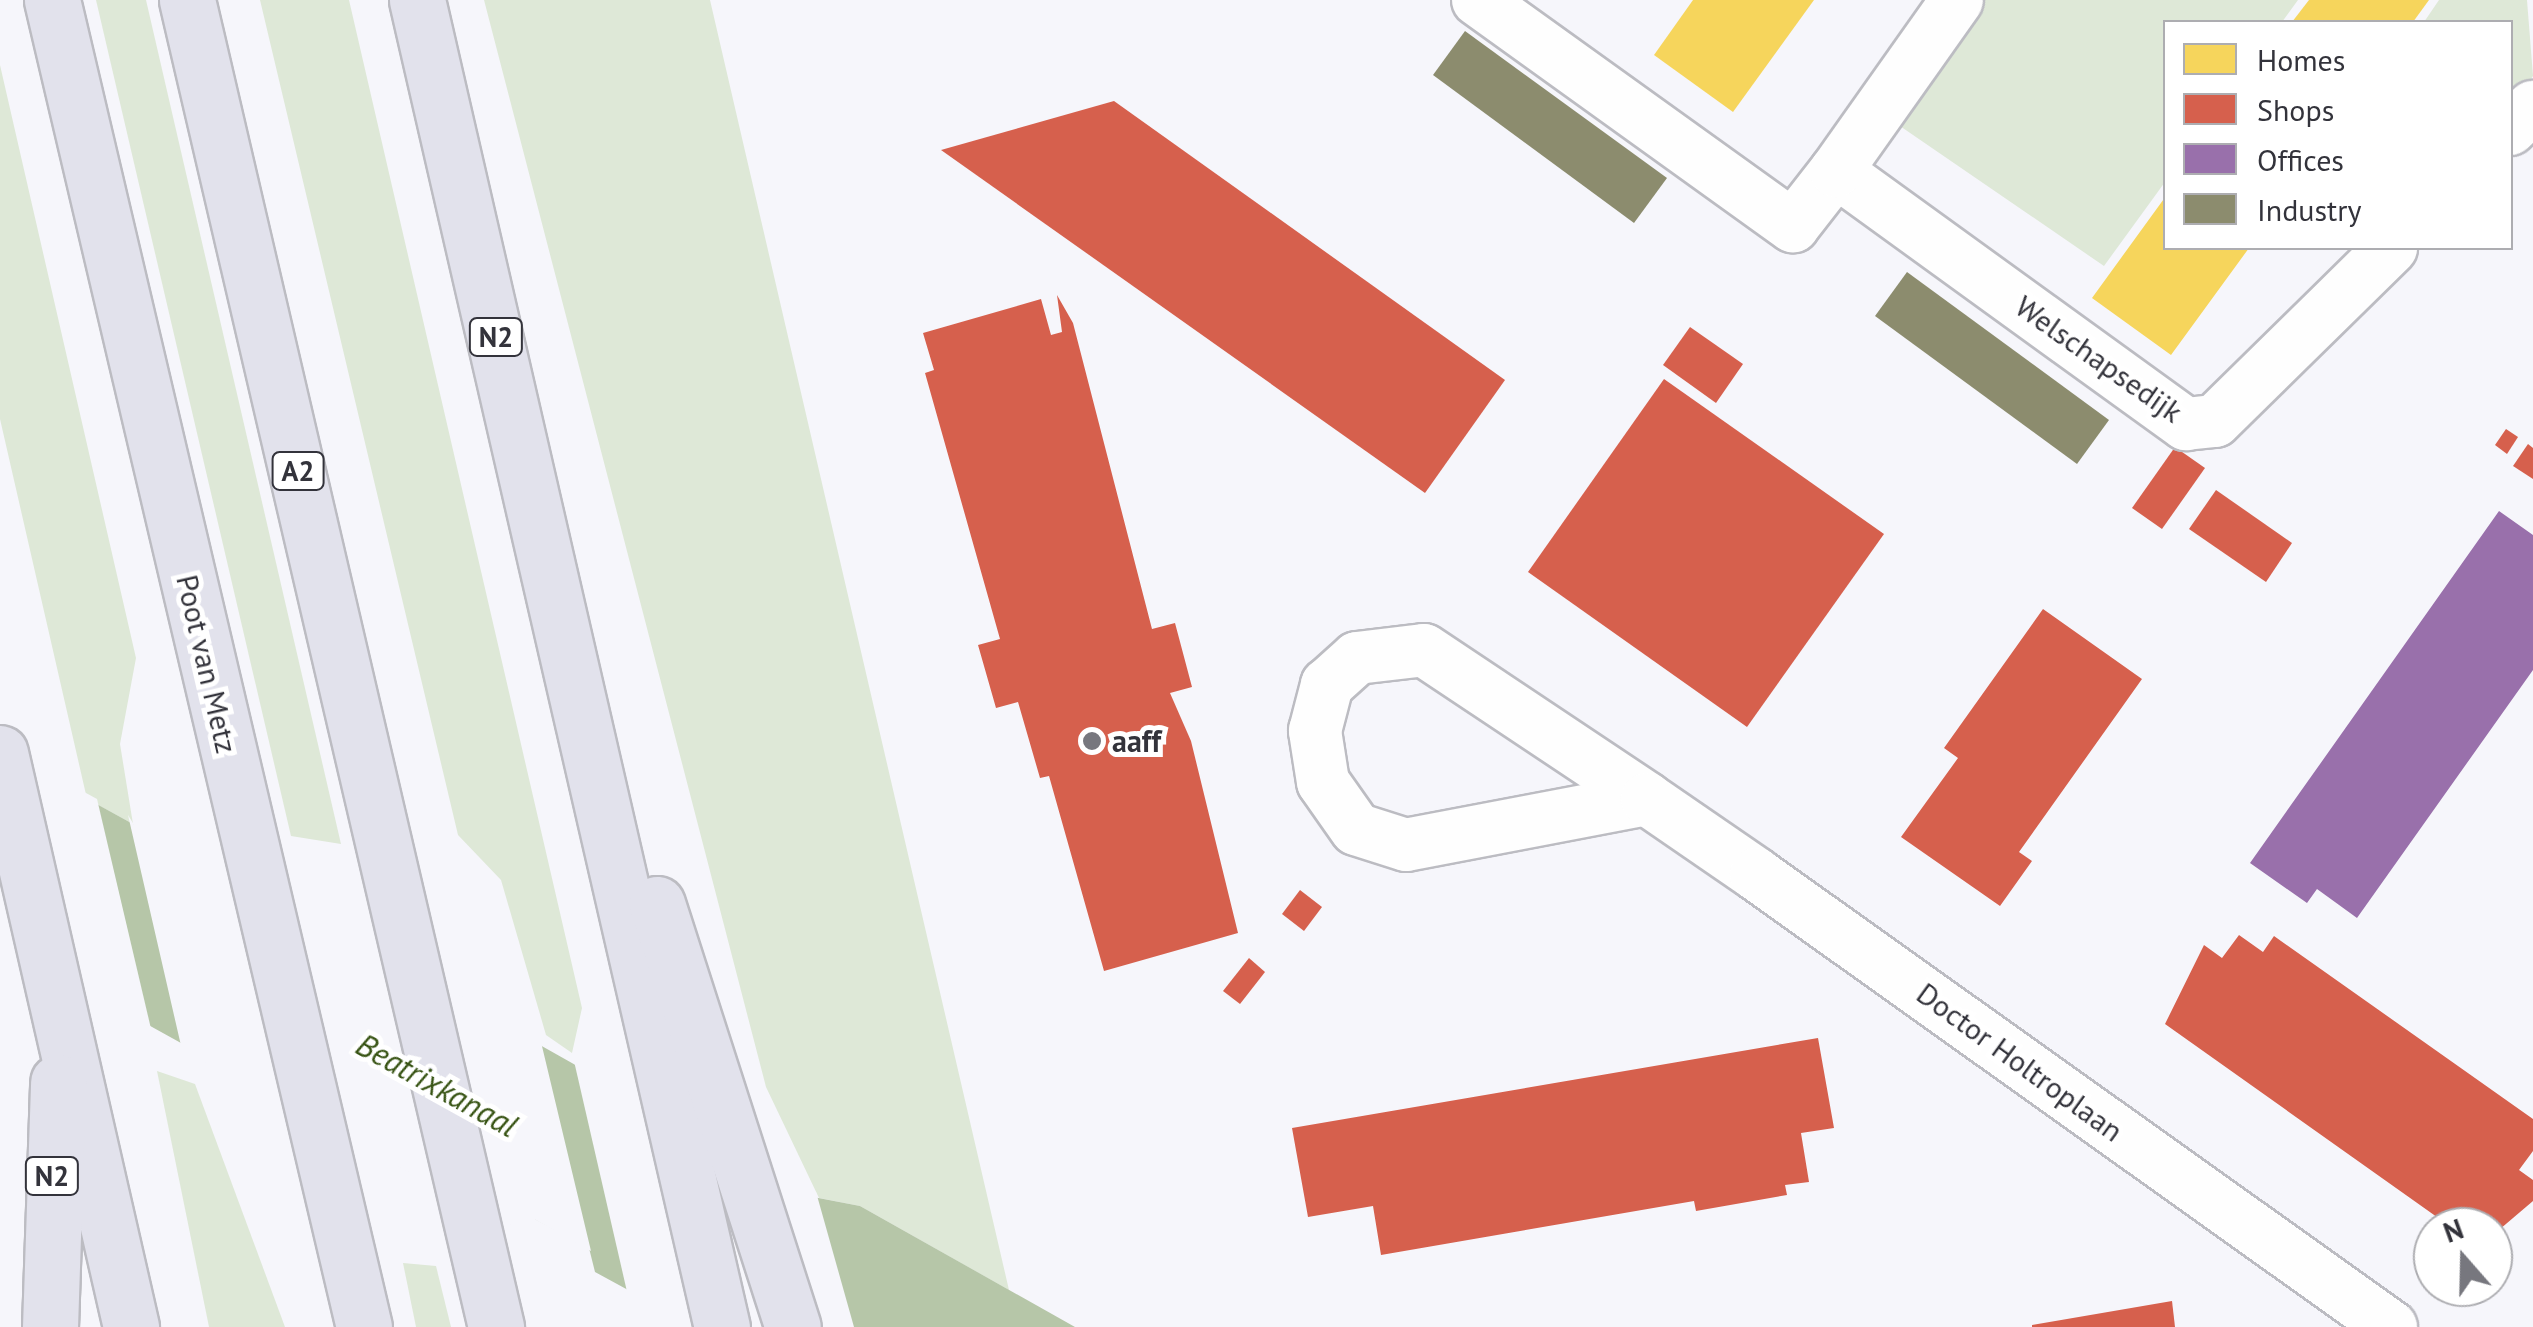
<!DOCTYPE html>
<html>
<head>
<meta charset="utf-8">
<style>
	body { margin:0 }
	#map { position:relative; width:2533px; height:1327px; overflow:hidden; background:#f6f6fb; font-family:"PT Sans",sans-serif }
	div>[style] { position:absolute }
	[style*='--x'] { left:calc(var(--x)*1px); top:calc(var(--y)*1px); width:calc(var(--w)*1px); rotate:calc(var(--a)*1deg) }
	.green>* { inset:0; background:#dee8d7 }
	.water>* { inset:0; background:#b6c6a8 }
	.pier>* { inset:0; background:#f6f6fb }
	.homes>* { inset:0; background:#f6d55c }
	.shops>* { inset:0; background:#d6604d }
	.offices>* { inset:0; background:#9970ab }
	.industry>* { inset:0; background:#8c8c6e }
	.roads { filter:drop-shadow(2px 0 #bcbcc2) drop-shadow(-2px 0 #bcbcc2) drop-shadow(0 2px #bcbcc2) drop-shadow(0 -2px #bcbcc2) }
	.street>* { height:52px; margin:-26px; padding:0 26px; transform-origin:26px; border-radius:26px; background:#fefefe }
	.highway>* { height:55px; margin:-27.5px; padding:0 27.5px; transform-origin:27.5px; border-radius:27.5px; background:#e2e2ec }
	.dots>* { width:28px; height:28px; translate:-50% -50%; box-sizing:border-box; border:5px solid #fff; border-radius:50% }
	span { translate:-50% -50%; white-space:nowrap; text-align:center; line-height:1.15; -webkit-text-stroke:10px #fff; paint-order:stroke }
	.shield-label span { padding:2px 8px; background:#fff; border:2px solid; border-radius:8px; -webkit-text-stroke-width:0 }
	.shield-label { font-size:28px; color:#33333b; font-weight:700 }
	.street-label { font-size:30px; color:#33333b }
	.poi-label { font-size:30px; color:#33333b; font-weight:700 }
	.left { translate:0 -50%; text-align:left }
	.water-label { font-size:32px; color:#375313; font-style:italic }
	.legend { position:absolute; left:2163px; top:20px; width:350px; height:230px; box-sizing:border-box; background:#fff; border:2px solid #adadb1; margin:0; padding:12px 18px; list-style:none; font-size:30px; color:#33333b }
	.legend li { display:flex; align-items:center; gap:20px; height:50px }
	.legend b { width:50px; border:2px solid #adadb1 }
	.north { position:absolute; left:2413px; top:1207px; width:100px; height:100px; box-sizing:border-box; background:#fff; border:2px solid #adadb1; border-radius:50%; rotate:340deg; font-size:28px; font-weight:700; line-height:40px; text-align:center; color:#33333b }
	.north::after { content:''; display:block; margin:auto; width:35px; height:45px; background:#77777e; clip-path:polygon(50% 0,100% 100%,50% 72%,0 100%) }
</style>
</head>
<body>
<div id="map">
	<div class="green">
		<i style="clip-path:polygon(96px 0,146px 0,341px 844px,291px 836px)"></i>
		<i style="clip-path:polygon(260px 0,349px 0,582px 1008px,572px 1053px,546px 1035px,501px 880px,458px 835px)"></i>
		<i style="clip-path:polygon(484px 0,710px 0,1009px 1290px,860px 1206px,819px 1198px,766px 1087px)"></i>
		<i style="clip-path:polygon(1981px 0,2298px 0,2282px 22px,2166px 22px,2165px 182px,2104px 266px,1897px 124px)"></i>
		<i style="clip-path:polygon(2439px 0,2527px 0,2533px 76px,2511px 106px,2510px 22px,2424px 22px)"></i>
		<i style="clip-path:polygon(0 65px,136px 658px,120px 744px,133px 824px,87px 799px,0 419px)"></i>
		<i style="clip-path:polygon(157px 1071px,195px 1084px,285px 1327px,209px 1327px)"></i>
		<i style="clip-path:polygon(403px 1263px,436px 1266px,451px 1327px,416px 1327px)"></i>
	</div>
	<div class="water">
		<i style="clip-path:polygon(0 751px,133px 824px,145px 854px,340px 966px,384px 957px,808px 1196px,860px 1206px,1075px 1327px,696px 1327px,595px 1272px,589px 1248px,374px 1133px,353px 1138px,0 943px)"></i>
	</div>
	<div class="pier">
		<i style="clip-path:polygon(0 746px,97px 799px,152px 1033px,0 949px)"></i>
		<i style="clip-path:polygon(128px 815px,150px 851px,192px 875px,223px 868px,336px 937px,344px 961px,386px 953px,541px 1042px,591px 1251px,534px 1219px,503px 1226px,374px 1152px,371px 1137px,349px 1142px,182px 1050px)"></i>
		<i style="clip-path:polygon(574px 1061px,816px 1192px,854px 1327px,685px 1327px,628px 1296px)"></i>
	</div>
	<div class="homes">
		<i style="clip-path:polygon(1693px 0,1814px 0,1733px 112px,1654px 55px)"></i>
		<i style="clip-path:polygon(2309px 0,2429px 0,2413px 22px,2292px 22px)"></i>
		<i style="clip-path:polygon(2166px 196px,2166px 248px,2249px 248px,2171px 355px,2092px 298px)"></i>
	</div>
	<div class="shops">
		<i style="clip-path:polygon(1114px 101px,1505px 380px,1425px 493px,941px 150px)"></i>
		<i style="clip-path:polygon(1057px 295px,1073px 323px,1152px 629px,1175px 623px,1192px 687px,1170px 693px,1191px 741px,1238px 933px,1104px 971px,1049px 776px,1040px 778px,1018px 702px,996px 708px,978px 645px,1000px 639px,925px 373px,934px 370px,923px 333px,1041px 299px,1051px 335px,1062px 332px)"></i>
		<i style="clip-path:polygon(1690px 327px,1743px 364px,1716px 403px,1663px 365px)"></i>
		<i style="clip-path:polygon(1664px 379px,1884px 534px,1747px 727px,1528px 572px)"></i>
		<i style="clip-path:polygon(2506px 429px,2518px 437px,2507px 454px,2495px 445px)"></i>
		<i style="clip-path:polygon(2528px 444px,2533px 448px,2533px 479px,2513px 466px)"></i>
		<i style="clip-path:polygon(2175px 447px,2205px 468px,2162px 529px,2132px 508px)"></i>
		<i style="clip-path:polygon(2216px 490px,2292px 543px,2266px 582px,2189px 529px)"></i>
		<i style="clip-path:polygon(2043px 609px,2142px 679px,2019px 852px,2032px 861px,2000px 906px,1901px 837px,1958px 758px,1944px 748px)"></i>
		<i style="clip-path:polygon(1300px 890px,1322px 907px,1304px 931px,1282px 914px)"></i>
		<i style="clip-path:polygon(2239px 935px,2263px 952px,2274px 936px,2533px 1119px,2533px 1151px,2519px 1170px,2533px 1180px,2533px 1201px,2493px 1235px,2493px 1227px,2451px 1227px,2165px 1024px,2204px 945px,2222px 958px)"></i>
		<i style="clip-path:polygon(1249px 958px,1265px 972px,1240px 1004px,1223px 991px)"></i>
		<i style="clip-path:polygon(1818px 1038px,1834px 1128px,1801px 1133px,1809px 1182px,1785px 1185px,1787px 1195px,1696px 1211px,1694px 1201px,1381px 1255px,1373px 1206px,1308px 1217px,1292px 1128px)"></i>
		<i style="clip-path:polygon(2172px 1301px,2175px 1327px,2032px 1327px,2032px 1325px)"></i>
	</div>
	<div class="offices">
		<i style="clip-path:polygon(2499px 511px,2533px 535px,2533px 670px,2357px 918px,2317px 889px,2307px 903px,2250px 863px)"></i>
	</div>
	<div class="industry">
		<i style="clip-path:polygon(1465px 31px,1667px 178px,1634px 223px,1433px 75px)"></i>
		<i style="clip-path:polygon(1907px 272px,2109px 420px,2077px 464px,1875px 316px)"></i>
	</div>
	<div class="roads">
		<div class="street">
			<i style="--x:1478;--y:0;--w:388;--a:35.7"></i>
			<i style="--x:1793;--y:226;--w:70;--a:-52"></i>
			<i style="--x:1836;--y:171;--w:432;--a:35.9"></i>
			<i style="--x:2186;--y:424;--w:29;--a:-6"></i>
			<i style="--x:2215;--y:421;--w:247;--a:-44.5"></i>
			<i style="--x:2510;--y:129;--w:32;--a:-44"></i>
			<i style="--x:1836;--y:171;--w:209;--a:-54.7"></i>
			<i style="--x:1647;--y:799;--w:245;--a:169.2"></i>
			<i style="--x:1406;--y:845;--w:52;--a:-162.3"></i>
			<i style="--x:1356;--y:829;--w:57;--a:-125.1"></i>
			<i style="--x:1323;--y:782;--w:52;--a:-98.9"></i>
			<i style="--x:1315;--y:731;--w:48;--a:-75.4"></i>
			<i style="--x:1327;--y:685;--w:40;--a:-42"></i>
			<i style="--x:1357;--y:658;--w:67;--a:-6.8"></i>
			<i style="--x:1424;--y:650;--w:268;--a:33.7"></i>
			<i style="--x:1647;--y:799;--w:132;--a:34.5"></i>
			<i style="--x:1756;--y:874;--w:780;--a:35.5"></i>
		</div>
		<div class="highway">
			<i style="--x:52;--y:0;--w:1363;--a:76.77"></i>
			<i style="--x:187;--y:0;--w:1363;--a:76.89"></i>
			<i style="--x:417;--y:0;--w:1362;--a:77.06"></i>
			<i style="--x:0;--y:753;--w:589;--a:77.14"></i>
			<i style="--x:657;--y:904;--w:444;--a:72.2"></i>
			<i style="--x:50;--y:1327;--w:245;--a:-88.1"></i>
		</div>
	</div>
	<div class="dots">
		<i style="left:1092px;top:741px;background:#77777e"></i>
	</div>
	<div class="shield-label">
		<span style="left:496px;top:337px">N2</span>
		<span style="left:298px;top:471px">A2</span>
		<span style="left:52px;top:1176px">N2</span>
	</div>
	<div class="street-label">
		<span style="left:2099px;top:359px;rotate:35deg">Welschapsedijk</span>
		<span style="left:207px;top:664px;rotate:77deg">Poot van Metz</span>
		<span style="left:2020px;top:1062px;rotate:36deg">Doctor Holtroplaan</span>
	</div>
	<div class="poi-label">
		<span class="left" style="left:1112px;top:741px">aaff</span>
	</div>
	<div class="water-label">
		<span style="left:437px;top:1085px;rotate:29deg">Beatrixkanaal</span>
	</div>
	<ul class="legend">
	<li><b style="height:28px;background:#f6d55c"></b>Homes</li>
	<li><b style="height:28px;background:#d6604d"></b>Shops</li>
	<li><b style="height:28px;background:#9970ab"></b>Offices</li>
	<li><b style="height:28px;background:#8c8c6e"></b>Industry</li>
	</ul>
	<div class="north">N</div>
</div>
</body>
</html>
